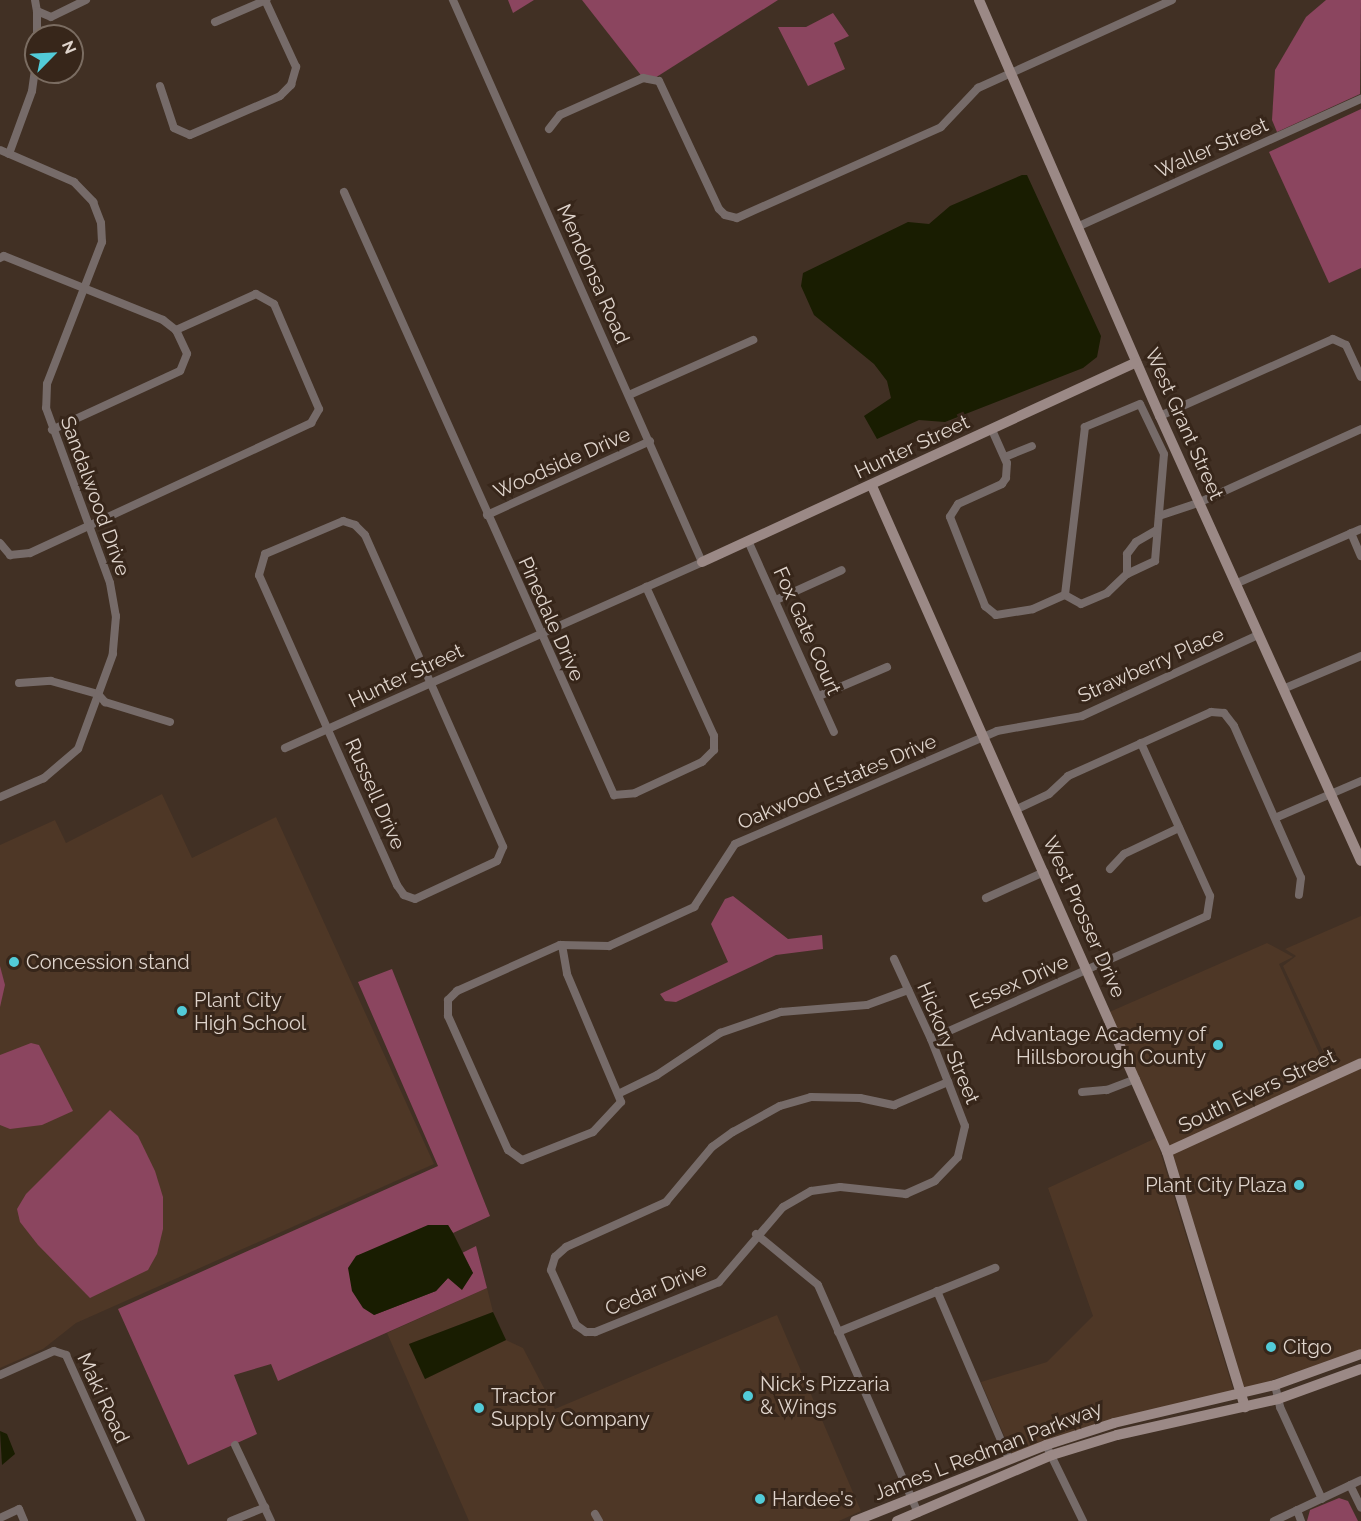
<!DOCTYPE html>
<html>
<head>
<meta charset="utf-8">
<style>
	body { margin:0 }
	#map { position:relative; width:1361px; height:1521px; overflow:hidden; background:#413024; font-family:Raleway,sans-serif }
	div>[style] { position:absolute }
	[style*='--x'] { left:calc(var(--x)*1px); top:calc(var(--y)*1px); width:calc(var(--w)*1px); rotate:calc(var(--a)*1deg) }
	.built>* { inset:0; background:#4e3726 }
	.green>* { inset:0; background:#8b455f }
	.water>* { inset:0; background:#191d01 }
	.street>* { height:8px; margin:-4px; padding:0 4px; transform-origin:4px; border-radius:4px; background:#766b69 }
	.secondary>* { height:10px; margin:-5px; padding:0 5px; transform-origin:5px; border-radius:5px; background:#9b8986 }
	.dots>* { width:16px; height:16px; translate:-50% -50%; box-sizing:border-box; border:3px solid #37261a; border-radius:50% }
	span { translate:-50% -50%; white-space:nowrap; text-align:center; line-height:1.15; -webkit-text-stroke:6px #37261a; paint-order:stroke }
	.street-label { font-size:20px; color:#dfd4cc }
	.poi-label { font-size:20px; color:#dfd4cc }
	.left { translate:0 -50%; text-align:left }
	.right { translate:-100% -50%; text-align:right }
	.north { position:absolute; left:24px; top:24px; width:60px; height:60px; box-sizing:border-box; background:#37261a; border:2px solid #7a6c61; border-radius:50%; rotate:66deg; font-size:16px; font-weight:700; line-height:24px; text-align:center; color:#dfd4cc }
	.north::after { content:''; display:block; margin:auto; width:21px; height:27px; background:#52cbd8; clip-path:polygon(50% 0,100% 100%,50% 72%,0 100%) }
</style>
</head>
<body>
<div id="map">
	<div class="built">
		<i style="clip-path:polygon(162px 794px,192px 858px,276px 817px,434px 1164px,76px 1323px,43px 1349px,0 1368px,0 845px,55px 820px,66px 843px)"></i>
		<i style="clip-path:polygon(1361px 916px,1361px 1058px,1332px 1071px,1283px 966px,1296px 956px,1285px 949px)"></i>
		<i style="clip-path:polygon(1267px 943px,1293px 957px,1279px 964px,1330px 1077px,1167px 1152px,1107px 1013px)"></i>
		<i style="clip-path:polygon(1361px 1067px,1361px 1350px,1243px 1390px,1173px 1154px)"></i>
		<i style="clip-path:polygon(1156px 1138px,1234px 1392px,1012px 1454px,981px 1382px,1047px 1362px,1093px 1316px,1048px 1188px)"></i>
		<i style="clip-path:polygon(487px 1288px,493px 1312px,409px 1344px,425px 1379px,506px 1340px,523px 1348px,555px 1409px,777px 1315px,861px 1511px,839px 1521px,469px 1521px,387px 1333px)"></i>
	</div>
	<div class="green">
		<i style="clip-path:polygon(508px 0,534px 0,513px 13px)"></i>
		<i style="clip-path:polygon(582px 0,778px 0,647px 83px)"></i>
		<i style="clip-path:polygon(1326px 0,1361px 0,1360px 94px,1277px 132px,1272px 120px,1275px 70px,1306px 17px)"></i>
		<i style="clip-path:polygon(833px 13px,849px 36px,834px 43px,845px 69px,808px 86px,778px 27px,806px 27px)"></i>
		<i style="clip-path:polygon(1361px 109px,1361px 268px,1329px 283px,1269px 152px)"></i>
		<i style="clip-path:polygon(733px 896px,788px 939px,822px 935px,823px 949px,776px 955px,676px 1002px,665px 1001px,660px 994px,728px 962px,711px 924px,725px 899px)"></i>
		<i style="clip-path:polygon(0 966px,5px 985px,0 1007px)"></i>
		<i style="clip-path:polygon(392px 969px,490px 1216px,453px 1233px,448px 1225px,356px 1256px,374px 1315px,436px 1291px,448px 1278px,456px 1282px,473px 1273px,462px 1253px,476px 1246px,487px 1288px,278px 1381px,271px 1364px,234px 1375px,257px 1434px,188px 1465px,118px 1309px,438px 1166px,358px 982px)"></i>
		<i style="clip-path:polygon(31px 1043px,39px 1045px,73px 1111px,42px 1125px,10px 1129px,0 1125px,0 1055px)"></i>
		<i style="clip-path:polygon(110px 1110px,138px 1136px,155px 1171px,163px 1197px,163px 1229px,157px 1254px,148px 1270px,90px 1298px,38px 1245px,20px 1222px,17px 1209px,26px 1194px)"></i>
		<i style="clip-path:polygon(1339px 1498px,1348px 1501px,1358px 1521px,1307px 1521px,1310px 1510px)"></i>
	</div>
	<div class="water">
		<i style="clip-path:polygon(1022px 175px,1027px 175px,1101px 336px,1097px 357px,1083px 368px,945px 422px,919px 420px,877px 439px,864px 416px,891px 398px,887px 381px,874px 364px,814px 315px,801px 286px,803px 273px,908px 222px,929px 224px,950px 206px)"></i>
		<i style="clip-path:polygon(428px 1225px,448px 1225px,453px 1233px,473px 1273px,462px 1290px,448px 1278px,436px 1291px,374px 1315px,363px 1308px,352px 1291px,348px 1268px,356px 1256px)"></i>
		<i style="clip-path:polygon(493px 1312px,506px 1340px,425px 1379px,409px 1344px)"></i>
		<i style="clip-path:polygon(0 1431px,7px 1434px,15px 1454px,2px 1465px)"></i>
	</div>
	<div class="street">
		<i style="--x:35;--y:0;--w:11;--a:80"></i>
		<i style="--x:37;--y:11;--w:15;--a:23"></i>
		<i style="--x:51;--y:17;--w:39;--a:-26"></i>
		<i style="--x:37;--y:11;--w:25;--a:90"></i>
		<i style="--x:215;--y:22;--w:56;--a:-23.3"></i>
		<i style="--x:160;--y:86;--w:44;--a:71.6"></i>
		<i style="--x:174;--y:128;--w:17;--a:24"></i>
		<i style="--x:190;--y:135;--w:98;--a:-23.4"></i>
		<i style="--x:280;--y:96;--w:16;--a:-45"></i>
		<i style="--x:291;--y:85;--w:19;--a:-74"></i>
		<i style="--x:296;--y:67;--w:74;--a:-114.8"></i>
		<i style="--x:549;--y:129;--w:18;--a:-52"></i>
		<i style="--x:560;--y:115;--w:91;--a:-24"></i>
		<i style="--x:643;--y:78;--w:16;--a:11"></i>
		<i style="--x:659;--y:81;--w:141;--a:64.9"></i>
		<i style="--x:719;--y:209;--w:8;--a:45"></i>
		<i style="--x:725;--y:215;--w:12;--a:14"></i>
		<i style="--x:737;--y:218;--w:223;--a:-24"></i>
		<i style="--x:941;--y:127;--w:54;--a:-46.5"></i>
		<i style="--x:978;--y:88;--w:213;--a:-24.4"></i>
		<i style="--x:0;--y:150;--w:81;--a:23.4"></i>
		<i style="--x:74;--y:182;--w:28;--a:46"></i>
		<i style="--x:93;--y:202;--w:22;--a:69"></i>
		<i style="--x:101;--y:223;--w:19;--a:87"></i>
		<i style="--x:102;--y:242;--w:152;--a:111.2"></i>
		<i style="--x:47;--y:384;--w:24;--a:92"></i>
		<i style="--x:46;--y:408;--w:186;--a:69.9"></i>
		<i style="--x:110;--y:583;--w:34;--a:80"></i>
		<i style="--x:116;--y:616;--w:38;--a:95"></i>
		<i style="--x:113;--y:654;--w:101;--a:110.2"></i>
		<i style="--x:78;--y:749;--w:45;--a:139.5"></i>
		<i style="--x:44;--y:778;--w:48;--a:156.6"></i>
		<i style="--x:9;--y:154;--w:67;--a:-69.9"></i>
		<i style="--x:32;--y:91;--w:27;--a:-82"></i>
		<i style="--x:344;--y:192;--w:661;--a:65.88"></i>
		<i style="--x:614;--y:795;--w:21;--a:-5"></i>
		<i style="--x:635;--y:793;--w:74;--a:-24.8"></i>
		<i style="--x:702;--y:762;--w:17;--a:-45"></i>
		<i style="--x:714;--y:750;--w:14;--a:-90"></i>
		<i style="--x:714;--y:736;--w:164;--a:-114.5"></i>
		<i style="--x:1077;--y:227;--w:312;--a:-24.3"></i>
		<i style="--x:0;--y:258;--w:4;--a:-27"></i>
		<i style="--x:4;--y:256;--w:171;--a:21.9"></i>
		<i style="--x:163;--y:320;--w:16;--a:38"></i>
		<i style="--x:176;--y:330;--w:26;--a:65"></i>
		<i style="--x:187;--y:354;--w:18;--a:112"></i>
		<i style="--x:180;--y:371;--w:141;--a:155.3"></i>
		<i style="--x:629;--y:395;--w:136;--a:-23.9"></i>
		<i style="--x:1160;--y:416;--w:189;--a:-24"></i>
		<i style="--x:1333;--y:339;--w:14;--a:25"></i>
		<i style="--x:1346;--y:345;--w:35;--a:65"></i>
		<i style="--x:992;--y:430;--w:36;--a:66"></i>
		<i style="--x:1007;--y:463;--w:15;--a:94"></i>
		<i style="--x:1006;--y:478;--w:7;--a:124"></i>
		<i style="--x:1002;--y:484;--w:48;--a:155.6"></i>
		<i style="--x:958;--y:504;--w:15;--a:122"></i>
		<i style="--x:950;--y:517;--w:96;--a:68.5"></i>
		<i style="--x:985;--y:606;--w:14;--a:39"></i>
		<i style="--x:996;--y:615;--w:37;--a:-9"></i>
		<i style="--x:1033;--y:609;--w:35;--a:-24"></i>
		<i style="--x:1065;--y:595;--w:18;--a:29"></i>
		<i style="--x:1081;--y:604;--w:28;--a:-23"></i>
		<i style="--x:1107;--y:593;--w:28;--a:-44"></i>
		<i style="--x:1127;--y:574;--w:31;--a:-25"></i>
		<i style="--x:1155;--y:561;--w:107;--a:-85.2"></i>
		<i style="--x:1164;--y:454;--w:55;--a:-115.6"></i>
		<i style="--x:1140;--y:404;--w:60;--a:157.3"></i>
		<i style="--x:1085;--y:427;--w:169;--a:96.8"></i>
		<i style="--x:1005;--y:457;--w:29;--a:-22"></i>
		<i style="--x:487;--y:515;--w:179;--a:-24.4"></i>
		<i style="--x:1159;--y:516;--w:41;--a:-18.4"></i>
		<i style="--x:1198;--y:503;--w:179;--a:-24.4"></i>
		<i style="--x:343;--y:521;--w:13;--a:18"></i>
		<i style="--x:355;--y:525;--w:14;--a:45"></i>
		<i style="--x:365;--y:535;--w:341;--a:66.1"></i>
		<i style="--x:503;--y:847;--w:15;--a:113"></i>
		<i style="--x:497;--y:861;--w:90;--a:155.1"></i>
		<i style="--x:415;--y:899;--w:12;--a:-160"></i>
		<i style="--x:404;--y:895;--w:12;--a:-125"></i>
		<i style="--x:397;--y:885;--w:339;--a:-114"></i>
		<i style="--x:259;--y:575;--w:22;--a:-74"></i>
		<i style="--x:265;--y:554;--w:85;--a:-22.9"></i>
		<i style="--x:1351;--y:533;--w:25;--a:67"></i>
		<i style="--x:0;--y:543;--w:16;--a:50"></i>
		<i style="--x:10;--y:555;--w:20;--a:-6"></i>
		<i style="--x:30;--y:553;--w:310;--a:-24.8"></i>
		<i style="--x:311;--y:423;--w:16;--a:-60"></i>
		<i style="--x:319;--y:409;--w:114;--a:-113.2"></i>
		<i style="--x:274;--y:304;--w:21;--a:-151"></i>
		<i style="--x:256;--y:294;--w:88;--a:155.8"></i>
		<i style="--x:749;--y:543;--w:207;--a:65.8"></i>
		<i style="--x:1127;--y:574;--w:20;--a:-90"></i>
		<i style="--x:1127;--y:554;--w:15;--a:-53"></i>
		<i style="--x:1136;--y:542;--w:24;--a:-30"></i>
		<i style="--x:1235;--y:584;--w:137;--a:-23.6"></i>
		<i style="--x:776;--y:600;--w:72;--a:-24.4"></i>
		<i style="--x:19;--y:683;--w:32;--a:-4"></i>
		<i style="--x:51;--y:681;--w:49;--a:15.5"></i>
		<i style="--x:1283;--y:689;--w:85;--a:-22.9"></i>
		<i style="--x:98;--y:694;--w:11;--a:49"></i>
		<i style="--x:105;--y:702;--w:68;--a:17.1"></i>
		<i style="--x:819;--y:696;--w:74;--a:-23.1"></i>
		<i style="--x:285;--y:748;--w:457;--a:-24"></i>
		<i style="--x:702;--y:562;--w:615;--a:-113.9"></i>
		<i style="--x:1017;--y:809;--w:35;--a:-25"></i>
		<i style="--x:1049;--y:794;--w:26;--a:-43"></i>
		<i style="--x:1068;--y:776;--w:157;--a:-24.1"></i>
		<i style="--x:1211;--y:712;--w:13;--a:4"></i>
		<i style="--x:1224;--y:713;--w:16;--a:52"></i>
		<i style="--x:1234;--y:726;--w:166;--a:66.2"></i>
		<i style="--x:1301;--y:878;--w:17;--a:97"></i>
		<i style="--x:1275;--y:818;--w:94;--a:-23.3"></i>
		<i style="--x:1110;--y:869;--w:21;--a:-47"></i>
		<i style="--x:1124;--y:854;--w:61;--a:-25.3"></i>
		<i style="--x:986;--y:898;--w:64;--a:-24.1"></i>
		<i style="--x:562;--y:945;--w:29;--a:80"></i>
		<i style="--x:567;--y:974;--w:139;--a:67.1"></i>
		<i style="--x:621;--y:1102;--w:41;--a:133"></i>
		<i style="--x:593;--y:1132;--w:76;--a:158.5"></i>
		<i style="--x:522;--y:1160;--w:17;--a:-144"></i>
		<i style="--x:508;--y:1150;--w:147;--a:-114.1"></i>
		<i style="--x:448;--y:1016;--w:16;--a:-90"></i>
		<i style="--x:448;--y:1000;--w:13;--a:-45"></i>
		<i style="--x:457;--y:991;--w:113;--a:-24.1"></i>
		<i style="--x:560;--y:945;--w:49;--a:1.2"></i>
		<i style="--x:609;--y:946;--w:94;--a:-24.6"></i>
		<i style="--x:694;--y:907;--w:75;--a:-56.9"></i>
		<i style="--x:735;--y:844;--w:285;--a:-23.3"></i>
		<i style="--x:997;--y:731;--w:86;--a:-10"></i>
		<i style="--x:1082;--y:716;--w:194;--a:-24.7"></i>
		<i style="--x:894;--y:959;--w:88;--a:65.2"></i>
		<i style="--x:931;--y:1039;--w:46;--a:68.4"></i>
		<i style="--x:948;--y:1082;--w:47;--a:68.9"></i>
		<i style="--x:965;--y:1126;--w:32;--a:103"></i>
		<i style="--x:958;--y:1157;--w:33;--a:134"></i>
		<i style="--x:935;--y:1181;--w:32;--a:156"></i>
		<i style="--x:906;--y:1194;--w:66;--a:-173.9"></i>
		<i style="--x:840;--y:1187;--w:29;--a:172"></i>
		<i style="--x:811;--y:1191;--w:32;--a:150"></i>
		<i style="--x:783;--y:1207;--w:99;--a:130.5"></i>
		<i style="--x:719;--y:1282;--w:134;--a:158"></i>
		<i style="--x:595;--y:1332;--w:9;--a:180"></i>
		<i style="--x:586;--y:1332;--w:12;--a:-145"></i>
		<i style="--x:576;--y:1325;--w:60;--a:-114.4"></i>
		<i style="--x:551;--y:1270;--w:14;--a:-73"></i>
		<i style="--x:555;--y:1257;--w:15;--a:-42"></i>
		<i style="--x:566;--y:1247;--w:110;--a:-24.2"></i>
		<i style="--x:666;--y:1202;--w:72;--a:-50.1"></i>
		<i style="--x:712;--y:1147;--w:26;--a:-36"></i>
		<i style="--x:733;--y:1132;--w:54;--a:-29"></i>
		<i style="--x:780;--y:1106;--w:32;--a:-16"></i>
		<i style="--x:811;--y:1097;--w:49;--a:1.2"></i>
		<i style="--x:860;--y:1098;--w:35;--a:12"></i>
		<i style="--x:894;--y:1105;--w:59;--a:-23.1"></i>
		<i style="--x:931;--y:1039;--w:302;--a:-24"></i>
		<i style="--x:1207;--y:916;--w:20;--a:-81"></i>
		<i style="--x:1210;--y:896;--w:168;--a:-114.3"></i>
		<i style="--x:1082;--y:1092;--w:25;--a:-5"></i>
		<i style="--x:1107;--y:1090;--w:31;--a:-21"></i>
		<i style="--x:620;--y:1093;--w:41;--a:-25.9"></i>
		<i style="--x:657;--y:1075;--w:76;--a:-33.7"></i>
		<i style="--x:720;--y:1033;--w:65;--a:-19"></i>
		<i style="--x:781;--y:1012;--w:86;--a:-4.7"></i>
		<i style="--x:867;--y:1005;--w:44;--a:-20.1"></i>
		<i style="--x:756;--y:1234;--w:80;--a:39.4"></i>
		<i style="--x:818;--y:1285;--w:249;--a:66.3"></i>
		<i style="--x:937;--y:1291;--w:183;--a:66.8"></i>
		<i style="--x:838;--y:1332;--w:170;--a:-22.2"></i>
		<i style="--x:0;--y:1375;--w:59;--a:-24"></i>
		<i style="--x:54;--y:1351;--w:13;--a:18"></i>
		<i style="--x:66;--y:1355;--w:182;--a:65.7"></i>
		<i style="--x:1275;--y:1385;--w:23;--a:77"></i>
		<i style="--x:1280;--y:1407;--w:101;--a:65.5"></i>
		<i style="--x:235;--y:1445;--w:84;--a:64.7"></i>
		<i style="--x:1046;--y:1445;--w:85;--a:64"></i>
		<i style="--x:1350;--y:1485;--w:25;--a:64"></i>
		<i style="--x:1297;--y:1510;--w:12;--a:70"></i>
		<i style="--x:595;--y:1514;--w:8;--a:60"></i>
		<i style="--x:0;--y:1518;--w:21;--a:-25"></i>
		<i style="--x:19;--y:1509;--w:13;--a:67"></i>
		<i style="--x:231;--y:1521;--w:37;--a:-22"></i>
		<i style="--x:1274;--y:1521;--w:96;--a:-25.2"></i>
	</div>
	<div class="secondary">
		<i style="--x:979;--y:0;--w:454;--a:66.5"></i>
		<i style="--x:1160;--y:416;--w:488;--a:65.7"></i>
		<i style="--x:872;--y:486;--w:728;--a:66.11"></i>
		<i style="--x:1167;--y:1152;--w:267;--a:73"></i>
		<i style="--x:702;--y:562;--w:478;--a:-24.7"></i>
		<i style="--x:1167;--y:1152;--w:213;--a:-24.6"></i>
		<i style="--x:855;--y:1521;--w:206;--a:-21.7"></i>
		<i style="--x:1046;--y:1445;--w:71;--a:-17.9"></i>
		<i style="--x:1114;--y:1423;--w:165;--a:-13.3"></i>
		<i style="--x:1275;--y:1385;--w:91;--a:-19.8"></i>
		<i style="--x:897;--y:1521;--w:168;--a:-23.1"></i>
		<i style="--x:1052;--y:1455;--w:68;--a:-17.1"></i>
		<i style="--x:1117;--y:1435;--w:165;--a:-12.6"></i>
		<i style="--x:1278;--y:1399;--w:88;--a:-19.9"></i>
	</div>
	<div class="dots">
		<i style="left:14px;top:962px;background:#52cbd8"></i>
		<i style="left:182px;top:1011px;background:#52cbd8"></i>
		<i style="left:1218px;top:1045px;background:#52cbd8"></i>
		<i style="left:1299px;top:1185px;background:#52cbd8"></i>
		<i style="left:1271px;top:1347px;background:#52cbd8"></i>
		<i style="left:748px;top:1396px;background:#52cbd8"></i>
		<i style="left:479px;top:1408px;background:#52cbd8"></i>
		<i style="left:760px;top:1499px;background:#52cbd8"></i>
	</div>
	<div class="street-label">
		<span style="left:1212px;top:148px;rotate:-24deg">Waller Street</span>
		<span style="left:593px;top:274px;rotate:66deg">Mendonsa Road</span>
		<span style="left:1184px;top:424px;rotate:66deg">West Grant Street</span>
		<span style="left:912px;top:447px;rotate:-25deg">Hunter Street</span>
		<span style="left:562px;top:463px;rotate:-24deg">Woodside Drive</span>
		<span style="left:95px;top:496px;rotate:70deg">Sandalwood Drive</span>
		<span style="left:551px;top:619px;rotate:66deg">Pinedale Drive</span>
		<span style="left:807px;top:631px;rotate:66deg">Fox Gate Court</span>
		<span style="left:1151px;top:665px;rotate:-24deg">Strawberry Place</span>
		<span style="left:406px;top:676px;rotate:-25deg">Hunter Street</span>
		<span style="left:837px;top:782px;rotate:-23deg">Oakwood Estates Drive</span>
		<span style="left:375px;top:794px;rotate:66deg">Russell Drive</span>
		<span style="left:1084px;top:917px;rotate:66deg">West Prosser Drive</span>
		<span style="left:1019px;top:982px;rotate:-24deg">Essex Drive</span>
		<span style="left:948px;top:1043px;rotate:67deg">Hickory Street</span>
		<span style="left:1257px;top:1091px;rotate:-25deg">South Evers Street</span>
		<span style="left:656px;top:1289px;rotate:-23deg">Cedar Drive</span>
		<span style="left:103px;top:1398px;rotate:65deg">Maki Road</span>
		<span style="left:988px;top:1451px;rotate:-21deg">James L Redman Parkway</span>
	</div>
	<div class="poi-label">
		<span class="left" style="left:26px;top:962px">Concession stand</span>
		<span class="left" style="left:194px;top:1012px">Plant City<br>High School</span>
		<span class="right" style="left:1206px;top:1046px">Advantage Academy of<br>Hillsborough County</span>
		<span class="right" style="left:1287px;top:1185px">Plant City Plaza</span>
		<span class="left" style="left:1283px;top:1347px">Citgo</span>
		<span class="left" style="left:760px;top:1396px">Nick's Pizzaria<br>&amp; Wings</span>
		<span class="left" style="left:491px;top:1408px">Tractor<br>Supply Company</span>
		<span class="left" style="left:772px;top:1499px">Hardee's</span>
	</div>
	<div class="north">N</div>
</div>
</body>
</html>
